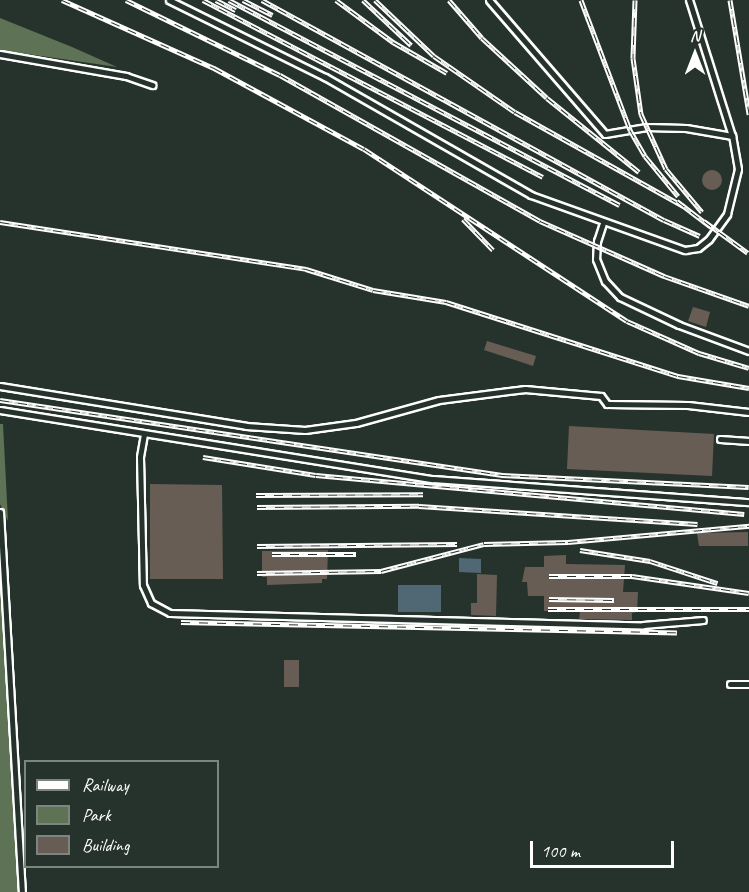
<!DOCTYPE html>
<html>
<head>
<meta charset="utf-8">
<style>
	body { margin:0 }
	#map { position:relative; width:749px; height:892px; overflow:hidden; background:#26332d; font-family:Caveat,sans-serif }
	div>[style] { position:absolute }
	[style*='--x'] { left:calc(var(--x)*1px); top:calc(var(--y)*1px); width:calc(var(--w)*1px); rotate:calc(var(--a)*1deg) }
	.green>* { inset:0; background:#5e7255 }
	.water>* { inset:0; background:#4f6874 }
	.building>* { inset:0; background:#685d54 }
	.round { border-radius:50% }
	.roads { filter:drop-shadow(2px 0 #fff) drop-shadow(-2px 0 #fff) drop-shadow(0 2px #fff) drop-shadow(0 -2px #fff) }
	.lane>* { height:5px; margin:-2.5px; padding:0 2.5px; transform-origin:2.5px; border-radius:2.5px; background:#26332d }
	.rail>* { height:5px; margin-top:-2.5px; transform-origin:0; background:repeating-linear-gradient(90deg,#26332d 0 9px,#fff 0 18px); box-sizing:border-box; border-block:2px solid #fff }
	span { translate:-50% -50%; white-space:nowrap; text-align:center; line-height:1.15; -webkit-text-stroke:5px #26332d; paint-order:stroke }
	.legend { position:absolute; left:24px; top:760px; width:195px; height:108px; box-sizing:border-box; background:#26332d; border:2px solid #7d8581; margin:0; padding:8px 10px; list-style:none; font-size:18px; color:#fff }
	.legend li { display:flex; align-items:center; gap:12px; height:30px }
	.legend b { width:30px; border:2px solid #7d8581 }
	.north { position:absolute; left:665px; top:24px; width:60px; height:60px; -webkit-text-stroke:4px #26332d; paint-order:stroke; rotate:0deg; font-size:16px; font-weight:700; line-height:24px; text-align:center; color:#fff }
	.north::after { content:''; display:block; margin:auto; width:21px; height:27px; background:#fff; clip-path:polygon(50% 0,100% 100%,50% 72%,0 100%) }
	.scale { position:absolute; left:530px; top:841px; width:144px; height:27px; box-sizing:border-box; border:3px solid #fff; border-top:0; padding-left:8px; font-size:18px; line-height:21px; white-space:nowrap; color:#fff; -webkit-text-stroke:4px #26332d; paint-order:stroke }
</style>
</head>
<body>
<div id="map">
	<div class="green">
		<i style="clip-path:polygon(0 18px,72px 47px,117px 67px,0 50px)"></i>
		<i style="clip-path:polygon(0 424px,3px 424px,8px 521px,0 504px)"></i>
		<i style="clip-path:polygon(0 551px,3px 597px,19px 892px,0 892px)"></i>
	</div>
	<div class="water">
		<i style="clip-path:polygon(459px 558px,481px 559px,481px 573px,459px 572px)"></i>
		<i style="clip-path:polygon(398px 585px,441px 585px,441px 612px,398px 612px)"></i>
	</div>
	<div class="building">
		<i class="round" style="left:702px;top:170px;width:20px;height:20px"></i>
		<i style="clip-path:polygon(693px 307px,710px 312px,706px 327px,688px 321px)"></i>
		<i style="clip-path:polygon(487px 341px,536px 356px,533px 366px,484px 350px)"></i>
		<i style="clip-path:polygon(569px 426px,714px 434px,712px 476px,567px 469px)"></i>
		<i style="clip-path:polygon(150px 484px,222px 485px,223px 579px,150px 579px)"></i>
		<i style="clip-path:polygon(748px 532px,748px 546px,699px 546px,697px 533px)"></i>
		<i style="clip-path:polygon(328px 550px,327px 579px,322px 579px,322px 583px,267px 585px,267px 577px,262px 577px,262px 551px)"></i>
		<i style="clip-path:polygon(566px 555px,566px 564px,625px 565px,623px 592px,638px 592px,637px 612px,632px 613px,632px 620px,579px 619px,580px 612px,544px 611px,544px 596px,528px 596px,527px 582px,522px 582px,525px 567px,544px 567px,544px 556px)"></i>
		<i style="clip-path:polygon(477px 574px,497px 575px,496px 616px,471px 615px,471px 603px,477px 603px)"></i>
		<i style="clip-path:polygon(284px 660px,299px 660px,299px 687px,284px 687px)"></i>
	</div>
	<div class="roads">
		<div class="lane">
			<i style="--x:169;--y:0;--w:174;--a:26.3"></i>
			<i style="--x:325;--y:77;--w:237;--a:29.8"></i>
			<i style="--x:531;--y:195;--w:164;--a:19.7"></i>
			<i style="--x:685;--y:250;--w:13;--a:-9"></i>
			<i style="--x:698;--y:248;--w:14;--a:-39"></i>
			<i style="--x:709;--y:239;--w:31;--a:-54"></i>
			<i style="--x:727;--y:214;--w:46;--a:-76.3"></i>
			<i style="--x:738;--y:169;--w:34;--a:-100"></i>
			<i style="--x:732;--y:136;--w:143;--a:-107.5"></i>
			<i style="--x:489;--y:0;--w:177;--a:49.1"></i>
			<i style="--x:605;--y:134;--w:42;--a:-9.7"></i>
			<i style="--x:646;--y:127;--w:40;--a:1.4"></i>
			<i style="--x:686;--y:128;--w:47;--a:9.9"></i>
			<i style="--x:0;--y:54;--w:128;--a:9.9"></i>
			<i style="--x:126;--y:76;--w:28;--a:19"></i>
			<i style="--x:603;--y:223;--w:19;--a:108"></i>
			<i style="--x:597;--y:241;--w:18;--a:93"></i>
			<i style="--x:596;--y:259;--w:24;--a:68"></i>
			<i style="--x:605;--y:281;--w:22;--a:47"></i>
			<i style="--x:620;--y:297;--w:65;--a:25.4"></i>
			<i style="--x:679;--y:325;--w:75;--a:20.4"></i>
			<i style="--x:0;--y:386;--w:249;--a:9.2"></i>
			<i style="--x:246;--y:426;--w:59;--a:3.9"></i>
			<i style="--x:305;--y:430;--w:51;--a:-7.8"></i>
			<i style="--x:356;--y:423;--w:86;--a:-15.5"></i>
			<i style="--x:439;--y:400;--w:87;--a:-7.3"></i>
			<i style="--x:525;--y:389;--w:76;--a:5.3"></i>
			<i style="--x:601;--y:396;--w:10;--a:53"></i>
			<i style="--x:607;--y:404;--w:81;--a:0.7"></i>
			<i style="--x:688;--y:405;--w:61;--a:6.5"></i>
			<i style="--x:0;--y:410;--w:438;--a:9.1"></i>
			<i style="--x:433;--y:479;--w:317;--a:4.2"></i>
			<i style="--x:144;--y:434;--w:23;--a:100"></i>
			<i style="--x:140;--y:457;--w:128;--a:88.7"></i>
			<i style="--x:143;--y:585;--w:20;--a:66"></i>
			<i style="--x:151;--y:603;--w:21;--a:28"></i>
			<i style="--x:170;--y:613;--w:473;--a:1.5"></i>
			<i style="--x:643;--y:625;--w:60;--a:-4.8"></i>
			<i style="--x:720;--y:439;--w:29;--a:4"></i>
			<i style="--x:0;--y:512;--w:381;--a:86.7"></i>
			<i style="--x:730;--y:684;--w:19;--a:0"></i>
		</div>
	</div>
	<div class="rail">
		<i style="--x:62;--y:0;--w:167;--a:24.1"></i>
		<i style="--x:214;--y:68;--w:170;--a:28.4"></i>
		<i style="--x:364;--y:149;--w:314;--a:33.2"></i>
		<i style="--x:627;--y:321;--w:79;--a:24"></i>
		<i style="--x:699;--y:353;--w:52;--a:16.7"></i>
		<i style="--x:126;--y:0;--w:171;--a:26"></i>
		<i style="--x:280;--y:75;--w:298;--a:29.3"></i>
		<i style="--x:540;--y:221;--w:136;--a:23.9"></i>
		<i style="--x:664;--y:276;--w:90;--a:19.4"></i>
		<i style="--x:203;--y:0;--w:383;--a:27.5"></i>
		<i style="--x:216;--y:0;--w:22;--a:27"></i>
		<i style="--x:229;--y:0;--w:441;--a:27.7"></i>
		<i style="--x:243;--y:0;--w:33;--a:27"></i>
		<i style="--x:262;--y:0;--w:458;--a:28.7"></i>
		<i style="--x:664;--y:220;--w:39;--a:24"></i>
		<i style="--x:336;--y:0;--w:71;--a:36.4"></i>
		<i style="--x:393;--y:42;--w:62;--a:29.9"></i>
		<i style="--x:363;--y:0;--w:66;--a:43.2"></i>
		<i style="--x:375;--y:0;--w:81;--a:43.5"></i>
		<i style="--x:434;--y:56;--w:98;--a:34.7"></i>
		<i style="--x:515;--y:112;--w:193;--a:29.2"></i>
		<i style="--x:449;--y:0;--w:50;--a:49"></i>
		<i style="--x:482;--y:38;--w:88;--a:42.7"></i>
		<i style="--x:547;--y:98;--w:118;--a:38.8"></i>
		<i style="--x:581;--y:0;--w:139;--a:69.3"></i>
		<i style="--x:630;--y:130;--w:30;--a:60"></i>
		<i style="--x:645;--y:156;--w:52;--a:50.5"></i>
		<i style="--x:635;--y:0;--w:58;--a:92"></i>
		<i style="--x:633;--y:58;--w:57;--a:81.9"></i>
		<i style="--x:641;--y:114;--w:60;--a:65.6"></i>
		<i style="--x:666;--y:169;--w:56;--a:50.1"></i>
		<i style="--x:730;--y:0;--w:116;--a:80.5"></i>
		<i style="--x:677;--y:201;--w:43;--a:37.4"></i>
		<i style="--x:463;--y:219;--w:43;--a:45.9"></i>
		<i style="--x:704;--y:221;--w:54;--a:36"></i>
		<i style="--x:0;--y:222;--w:310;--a:8.7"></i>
		<i style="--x:306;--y:269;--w:70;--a:17.4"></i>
		<i style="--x:373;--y:290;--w:74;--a:9.3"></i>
		<i style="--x:446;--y:302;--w:244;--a:17.7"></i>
		<i style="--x:678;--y:376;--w:72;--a:9.6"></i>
		<i style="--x:0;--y:400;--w:508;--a:8.5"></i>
		<i style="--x:502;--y:475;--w:247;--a:2.8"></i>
		<i style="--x:203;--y:457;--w:114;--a:9.1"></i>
		<i style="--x:316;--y:475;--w:430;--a:5.2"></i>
		<i style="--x:256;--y:495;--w:167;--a:-0.3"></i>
		<i style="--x:257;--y:507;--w:162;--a:-0.4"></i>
		<i style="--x:419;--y:506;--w:279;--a:3.7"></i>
		<i style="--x:257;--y:546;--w:200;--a:-0.6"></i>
		<i style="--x:580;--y:550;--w:71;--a:8.9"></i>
		<i style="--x:650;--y:561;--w:71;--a:18.2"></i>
		<i style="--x:272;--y:554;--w:84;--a:0"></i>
		<i style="--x:257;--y:573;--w:124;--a:-0.9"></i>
		<i style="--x:381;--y:571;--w:106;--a:-14.7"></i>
		<i style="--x:484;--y:544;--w:84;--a:-1.4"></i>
		<i style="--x:568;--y:542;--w:182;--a:-5.1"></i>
		<i style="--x:549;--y:576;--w:83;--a:0"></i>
		<i style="--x:632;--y:576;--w:118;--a:8.3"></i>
		<i style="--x:549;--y:599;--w:65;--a:0.9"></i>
		<i style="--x:548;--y:609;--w:201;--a:0"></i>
		<i style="--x:181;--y:622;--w:496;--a:1.2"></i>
	</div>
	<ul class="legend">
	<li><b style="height:8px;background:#fff"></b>Railway</li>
	<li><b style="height:16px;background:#5e7255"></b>Park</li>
	<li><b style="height:16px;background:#685d54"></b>Building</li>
	</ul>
	<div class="north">N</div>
	<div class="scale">100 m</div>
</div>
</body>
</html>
